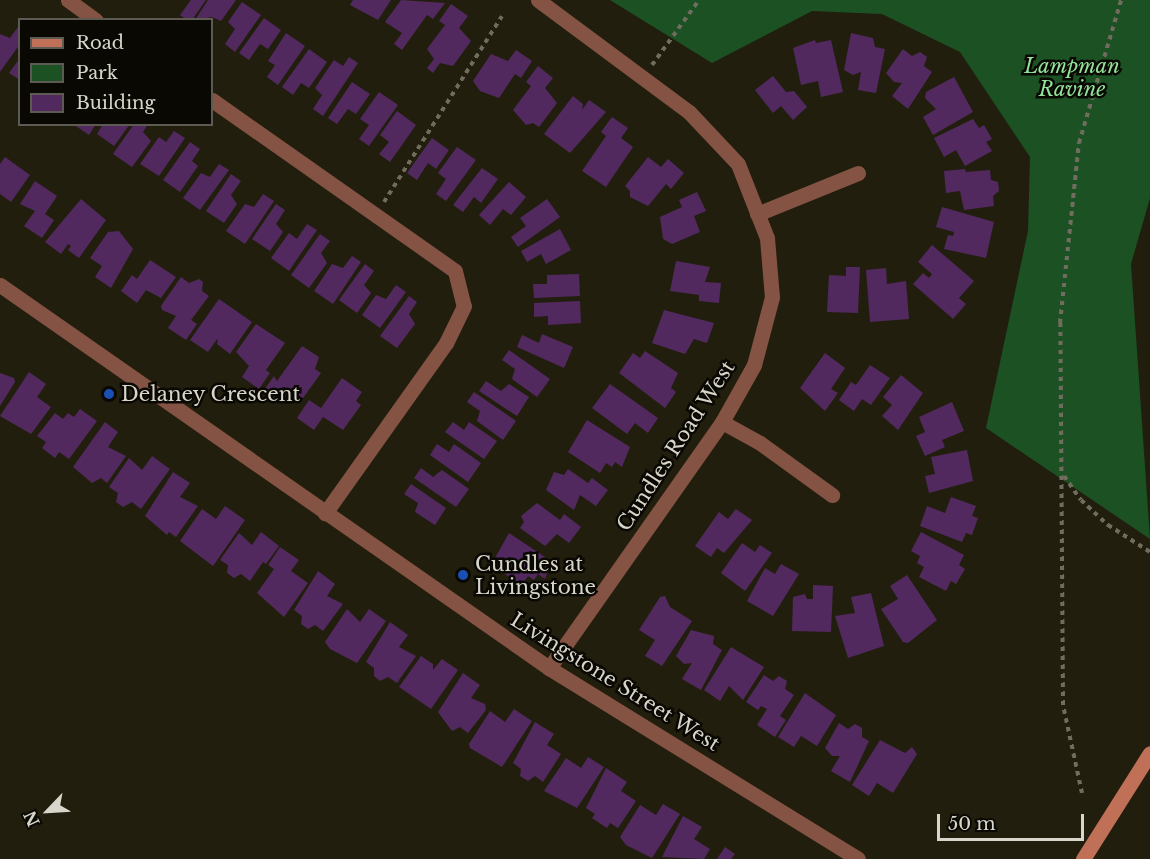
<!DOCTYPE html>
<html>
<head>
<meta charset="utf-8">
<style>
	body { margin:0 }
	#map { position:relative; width:1150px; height:859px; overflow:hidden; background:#221e0e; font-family:"Libre Baskerville",serif }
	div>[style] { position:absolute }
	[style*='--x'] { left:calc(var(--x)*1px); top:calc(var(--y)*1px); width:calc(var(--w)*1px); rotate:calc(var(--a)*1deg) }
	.green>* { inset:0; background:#1c5124 }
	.building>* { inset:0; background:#51295f }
	.path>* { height:4px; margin-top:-2px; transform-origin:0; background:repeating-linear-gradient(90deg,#706d5f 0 4.5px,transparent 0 9px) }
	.minor>* { height:15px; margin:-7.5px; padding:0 7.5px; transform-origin:7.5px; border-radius:7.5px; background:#855343 }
	.tertiary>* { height:15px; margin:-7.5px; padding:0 7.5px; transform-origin:7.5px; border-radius:7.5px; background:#855343 }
	.secondary>* { height:15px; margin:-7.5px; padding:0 7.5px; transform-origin:7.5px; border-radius:7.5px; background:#c07056 }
	.dots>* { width:16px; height:16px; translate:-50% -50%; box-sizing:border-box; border:3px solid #0a0803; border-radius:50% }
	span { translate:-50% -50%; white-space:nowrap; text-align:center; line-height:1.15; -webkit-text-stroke:5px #0a0803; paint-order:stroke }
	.park-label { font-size:20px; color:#92e49a; font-style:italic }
	.poi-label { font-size:20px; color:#d8d6cb }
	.left { translate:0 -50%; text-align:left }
	.street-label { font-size:20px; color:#d8d6cb }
	.legend { position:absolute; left:18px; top:18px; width:195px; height:108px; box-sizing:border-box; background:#0a0803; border:2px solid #5c5a53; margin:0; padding:8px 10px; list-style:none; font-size:18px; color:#d8d6cb }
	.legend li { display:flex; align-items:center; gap:12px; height:30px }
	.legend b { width:30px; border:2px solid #5c5a53 }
	.north { position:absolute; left:18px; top:781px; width:60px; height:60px; -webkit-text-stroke:4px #0a0803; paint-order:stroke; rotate:245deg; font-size:16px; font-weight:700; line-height:24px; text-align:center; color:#d8d6cb }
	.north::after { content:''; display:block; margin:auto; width:21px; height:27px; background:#d8d6cb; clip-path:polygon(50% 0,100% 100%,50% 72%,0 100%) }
	.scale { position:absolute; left:937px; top:814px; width:147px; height:27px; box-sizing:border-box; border:3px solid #d8d6cb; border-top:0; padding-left:8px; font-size:18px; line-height:21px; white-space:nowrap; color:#d8d6cb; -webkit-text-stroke:4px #0a0803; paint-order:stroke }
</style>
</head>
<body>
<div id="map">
	<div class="green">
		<i style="clip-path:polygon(610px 0,1150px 0,1150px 198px,1131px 264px,1150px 539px,986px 428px,1028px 231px,1030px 157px,960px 52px,882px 14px,812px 11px,712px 63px)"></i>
	</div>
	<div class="building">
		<i style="clip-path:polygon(191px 0,206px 0,192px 20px,187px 20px,180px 15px)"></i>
		<i style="clip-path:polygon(208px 0,236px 0,221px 21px,212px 17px,195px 20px)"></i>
		<i style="clip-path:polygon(353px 0,391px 0,378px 20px,350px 5px)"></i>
		<i style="clip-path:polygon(401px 0,445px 3px,433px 19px,427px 15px,402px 50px,394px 44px,402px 33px,385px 22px)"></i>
		<i style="clip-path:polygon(242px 2px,261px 15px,235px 52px,225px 44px,235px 29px,228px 22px)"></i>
		<i style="clip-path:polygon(451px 4px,468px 16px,459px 28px,471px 41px,453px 66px,440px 63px,433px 73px,427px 68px,434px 59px,427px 49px,445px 25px,439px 21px)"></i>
		<i style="clip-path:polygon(264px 18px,281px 30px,268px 49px,260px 44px,249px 60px,239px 53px)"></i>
		<i style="clip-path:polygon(20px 24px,20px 44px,0 72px,0 34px,10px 38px)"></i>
		<i style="clip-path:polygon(286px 33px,305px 46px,278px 85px,267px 77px,275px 65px,268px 61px)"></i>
		<i style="clip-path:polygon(851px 33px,873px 38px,875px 47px,885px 49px,876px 93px,858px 90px,861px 72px,853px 75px,844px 70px)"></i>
		<i style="clip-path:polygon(815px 40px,816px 43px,831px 40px,843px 92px,821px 97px,818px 81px,801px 85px,793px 48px)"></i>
		<i style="clip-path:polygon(309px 49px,327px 62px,309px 88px,301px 83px,293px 95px,282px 87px)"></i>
		<i style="clip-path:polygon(903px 49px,912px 56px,920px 52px,927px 57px,924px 66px,932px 72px,908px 109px,892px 96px,902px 83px,894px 82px,886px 73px)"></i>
		<i style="clip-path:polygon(516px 50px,532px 61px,521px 78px,515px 74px,499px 98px,480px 91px,473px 81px,491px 54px,508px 61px)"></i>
		<i style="clip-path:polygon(349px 57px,358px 63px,323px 116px,313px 109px,322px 95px,315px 88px,334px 60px,343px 66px)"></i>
		<i style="clip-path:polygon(20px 58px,20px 80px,9px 73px)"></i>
		<i style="clip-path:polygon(538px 66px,553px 78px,545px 88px,557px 103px,539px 127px,533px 123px,526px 125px,513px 110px,531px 86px,526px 82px)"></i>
		<i style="clip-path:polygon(773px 76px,786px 92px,794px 91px,807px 107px,793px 120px,781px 106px,773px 113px,755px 90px)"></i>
		<i style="clip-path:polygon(954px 77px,973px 112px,933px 135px,923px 117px,936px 109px,925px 98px,926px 92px)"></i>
		<i style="clip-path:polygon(352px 82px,370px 94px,356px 114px,348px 109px,337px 124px,328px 118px)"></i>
		<i style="clip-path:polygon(379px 92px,398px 105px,369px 146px,359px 139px,369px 125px,360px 119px)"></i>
		<i style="clip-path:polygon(573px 96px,583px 104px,582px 110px,589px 100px,606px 112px,570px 153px,544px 134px)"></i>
		<i style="clip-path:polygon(397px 111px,416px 125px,390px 162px,379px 154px,389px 142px,380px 135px)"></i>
		<i style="clip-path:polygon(612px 117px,628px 128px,621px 138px,633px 147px,606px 187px,582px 171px,606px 136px,601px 132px)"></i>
		<i style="clip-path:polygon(973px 119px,979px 128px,984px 125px,992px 139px,986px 142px,992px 151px,965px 166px,956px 150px,944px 157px,934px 138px)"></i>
		<i style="clip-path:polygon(73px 124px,96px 124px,89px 135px)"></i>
		<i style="clip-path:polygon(103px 124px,130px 124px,114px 146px,97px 134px)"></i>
		<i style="clip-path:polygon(134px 124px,148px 124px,143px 132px,151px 141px,132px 167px,113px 154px)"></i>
		<i style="clip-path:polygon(174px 131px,185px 138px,159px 176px,140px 164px,159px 137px,166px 142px)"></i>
		<i style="clip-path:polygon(432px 138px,449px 150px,436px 169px,428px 163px,417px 180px,407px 173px)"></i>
		<i style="clip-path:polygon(190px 142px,200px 149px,192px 161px,198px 166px,180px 192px,163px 180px)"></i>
		<i style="clip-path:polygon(457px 147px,476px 160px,446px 201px,436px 194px,446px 179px,438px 173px)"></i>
		<i style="clip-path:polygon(5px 157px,30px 175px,11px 202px,0 194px,0 164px)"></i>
		<i style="clip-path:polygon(648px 157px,661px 167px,668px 159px,684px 173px,671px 189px,666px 184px,648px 206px,630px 197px,630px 191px,625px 186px)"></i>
		<i style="clip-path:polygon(219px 164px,229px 170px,200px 210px,183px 198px,201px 173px,210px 177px)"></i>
		<i style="clip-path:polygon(482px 168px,498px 179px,481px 203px,474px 197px,463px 212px,453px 205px)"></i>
		<i style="clip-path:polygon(965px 169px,966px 172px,990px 170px,991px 180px,998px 182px,999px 191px,993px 196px,994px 206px,964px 210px,960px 191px,946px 193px,944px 171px)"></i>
		<i style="clip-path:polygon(231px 174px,241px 181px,231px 195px,237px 204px,224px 223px,206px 211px)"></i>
		<i style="clip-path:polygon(35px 181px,57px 196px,45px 214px,54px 220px,42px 238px,24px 226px,35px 211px,20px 204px)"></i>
		<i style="clip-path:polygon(509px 182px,526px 197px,511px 215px,503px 209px,490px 225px,479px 215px)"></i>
		<i style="clip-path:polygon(697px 192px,706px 211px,694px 216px,700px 232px,672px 244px,663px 239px,660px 217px,682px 207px,679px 200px)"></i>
		<i style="clip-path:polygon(263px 194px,274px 201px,245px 244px,226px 231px,245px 204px,254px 207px)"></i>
		<i style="clip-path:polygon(81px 199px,106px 220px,79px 258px,68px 250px,71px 246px,68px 244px,61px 254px,45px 242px)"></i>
		<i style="clip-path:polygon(547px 199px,560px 217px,518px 247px,511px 237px,526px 226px,520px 218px)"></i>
		<i style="clip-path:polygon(276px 204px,285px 210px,276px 224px,283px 232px,270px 251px,252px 239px)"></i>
		<i style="clip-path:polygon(942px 207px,994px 222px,986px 258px,944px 249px,948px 235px,953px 236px,954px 232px,936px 227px)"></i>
		<i style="clip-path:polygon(307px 224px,317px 230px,289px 271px,271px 258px,289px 233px,297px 239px)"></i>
		<i style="clip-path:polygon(560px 229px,571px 250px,546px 264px,541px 254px,527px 262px,521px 251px)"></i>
		<i style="clip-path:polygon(119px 231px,133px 249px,111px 288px,95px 277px,102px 266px,90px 258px,108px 232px)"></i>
		<i style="clip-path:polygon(320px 234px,330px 241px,321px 253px,327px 263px,309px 288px,291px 275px)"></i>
		<i style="clip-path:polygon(932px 245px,974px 281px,959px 298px,966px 304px,953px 319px,913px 284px,923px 273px,929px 278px,932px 274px,918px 262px)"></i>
		<i style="clip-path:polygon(352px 256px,361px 262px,333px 304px,314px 291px,332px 264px,343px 268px)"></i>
		<i style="clip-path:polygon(150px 260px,176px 277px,161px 298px,146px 290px,137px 303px,121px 291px,132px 275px,137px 279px)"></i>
		<i style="clip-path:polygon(676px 261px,710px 267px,705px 282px,721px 283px,719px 303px,699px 301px,699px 295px,670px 291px)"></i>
		<i style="clip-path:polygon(365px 264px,374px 271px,364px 285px,371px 293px,357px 313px,339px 300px)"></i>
		<i style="clip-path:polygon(846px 267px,860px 267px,858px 313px,827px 312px,829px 275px,846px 276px)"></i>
		<i style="clip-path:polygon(886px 268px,887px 284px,906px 281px,909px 319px,870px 322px,866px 270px)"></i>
		<i style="clip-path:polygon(579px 274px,580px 296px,534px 298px,533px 284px,547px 284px,547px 275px)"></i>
		<i style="clip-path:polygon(181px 277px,189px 283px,199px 279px,203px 282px,202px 291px,209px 296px,191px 320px,197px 324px,186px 340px,168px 328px,176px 316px,162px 310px,161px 306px)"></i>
		<i style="clip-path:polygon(396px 285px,406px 292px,380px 328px,362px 315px,376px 295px,386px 299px)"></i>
		<i style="clip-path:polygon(409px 296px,417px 302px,409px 314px,415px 324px,397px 348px,380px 336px)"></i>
		<i style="clip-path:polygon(219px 299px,252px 322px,230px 354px,217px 344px,218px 338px,208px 352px,190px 340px)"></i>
		<i style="clip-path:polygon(580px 301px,581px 323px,548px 325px,548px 316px,534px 317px,534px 303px)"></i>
		<i style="clip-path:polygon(664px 310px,714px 323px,707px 343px,694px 339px,685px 354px,652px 343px)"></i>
		<i style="clip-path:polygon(256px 324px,285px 343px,266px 370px,270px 373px,259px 389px,242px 377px,249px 366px,236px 352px)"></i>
		<i style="clip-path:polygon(542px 334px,573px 347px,564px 368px,517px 347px,522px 335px,539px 343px)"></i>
		<i style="clip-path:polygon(302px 346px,319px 357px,315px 369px,321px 373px,303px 398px,288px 392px,279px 404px,262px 393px,274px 376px,277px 381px)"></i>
		<i style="clip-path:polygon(509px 350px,550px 379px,537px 397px,512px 379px,515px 369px,502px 360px)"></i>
		<i style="clip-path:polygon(645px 351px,678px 373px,671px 388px,676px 392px,665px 408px,619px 373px,633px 353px,640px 358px)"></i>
		<i style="clip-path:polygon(825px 353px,845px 368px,831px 389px,838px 393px,825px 411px,800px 388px)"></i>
		<i style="clip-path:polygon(870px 365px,890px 378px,871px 405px,862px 399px,854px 411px,839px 400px,851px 382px,856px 385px)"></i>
		<i style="clip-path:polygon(29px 372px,46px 384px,37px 397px,51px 407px,31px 434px,0 416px)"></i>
		<i style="clip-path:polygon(0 373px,14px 378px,15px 382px,0 406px)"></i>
		<i style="clip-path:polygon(901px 375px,923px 393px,898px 430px,882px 416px,892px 405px,883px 397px)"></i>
		<i style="clip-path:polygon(342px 378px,362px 392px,356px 401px,361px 405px,343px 430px,323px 417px,314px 430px,297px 418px,309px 400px,321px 408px)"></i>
		<i style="clip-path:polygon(486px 381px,501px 391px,509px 384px,529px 397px,517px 416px,479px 391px)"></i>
		<i style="clip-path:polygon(610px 384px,658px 418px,648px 433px,635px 423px,627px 434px,592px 408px)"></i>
		<i style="clip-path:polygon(474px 392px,516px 421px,503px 440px,477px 421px,480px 411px,467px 402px)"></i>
		<i style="clip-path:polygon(952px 402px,964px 431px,942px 440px,945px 447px,925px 456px,916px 436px,925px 432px,919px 417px)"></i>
		<i style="clip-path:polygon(80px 409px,97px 421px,69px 459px,59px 452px,55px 458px,42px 448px,46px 442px,37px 436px,55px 413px,63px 419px,68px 413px,74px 417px)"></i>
		<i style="clip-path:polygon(587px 420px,630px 447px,622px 467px,615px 462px,612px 467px,606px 463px,600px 473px,568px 452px)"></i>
		<i style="clip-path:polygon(105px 422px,118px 432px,108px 447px,126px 456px,107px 483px,101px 478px,92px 483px,73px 467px)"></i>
		<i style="clip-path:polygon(453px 422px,464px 430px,469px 422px,497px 441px,484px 459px,445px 432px)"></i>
		<i style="clip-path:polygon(437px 444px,449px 452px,454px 444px,481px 463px,468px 482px,430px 455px)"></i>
		<i style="clip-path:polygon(967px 450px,973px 481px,929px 493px,925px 476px,935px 474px,931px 457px)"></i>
		<i style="clip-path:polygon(152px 456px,170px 469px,141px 509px,132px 502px,123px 507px,116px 502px,118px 493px,109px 487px,129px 458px,142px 470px)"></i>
		<i style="clip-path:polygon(421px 468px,433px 477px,442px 470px,469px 489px,456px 507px,414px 478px)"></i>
		<i style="clip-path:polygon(568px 469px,588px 483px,592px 478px,608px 490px,596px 506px,580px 495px,574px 510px,546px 490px,554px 472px,564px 475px)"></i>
		<i style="clip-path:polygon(173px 472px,190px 483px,180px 497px,198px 506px,176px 537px,169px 532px,167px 535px,145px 516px)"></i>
		<i style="clip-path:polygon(411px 484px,446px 508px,435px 525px,415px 512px,418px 503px,404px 494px)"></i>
		<i style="clip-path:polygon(951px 497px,976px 506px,972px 516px,978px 518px,972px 535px,966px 533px,962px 542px,920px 526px,927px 506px,945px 513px)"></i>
		<i style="clip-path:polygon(537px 503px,560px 520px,564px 514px,581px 527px,569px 543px,557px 534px,545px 546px,520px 528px,524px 522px,521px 516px)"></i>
		<i style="clip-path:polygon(225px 506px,245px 520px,213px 566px,180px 541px,202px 509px,216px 519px)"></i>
		<i style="clip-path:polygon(736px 509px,752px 520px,724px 553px,717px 548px,711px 557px,695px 546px,719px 512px,728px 519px)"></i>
		<i style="clip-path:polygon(261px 532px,279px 546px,266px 564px,263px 562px,250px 581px,241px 574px,234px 578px,227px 573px,228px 565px,220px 560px,239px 533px,252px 545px)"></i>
		<i style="clip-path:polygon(921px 532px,964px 555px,959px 565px,965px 569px,956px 584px,951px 581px,946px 591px,919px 577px,924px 567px,917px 563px,920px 556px,911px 551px)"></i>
		<i style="clip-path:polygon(509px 533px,551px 561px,545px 579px,538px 574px,534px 580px,528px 576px,522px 585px,491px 565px)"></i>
		<i style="clip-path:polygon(742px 543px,755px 552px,760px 545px,772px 553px,745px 591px,721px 573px)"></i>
		<i style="clip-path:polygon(280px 547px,299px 560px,291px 571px,308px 583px,284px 617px,257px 593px,274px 569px,268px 565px)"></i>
		<i style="clip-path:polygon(781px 564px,799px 574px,773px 616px,747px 601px,765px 568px,775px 574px)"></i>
		<i style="clip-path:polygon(318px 571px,335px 584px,327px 596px,343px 604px,323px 631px,315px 625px,308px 629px,301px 624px,302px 616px,294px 610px)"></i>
		<i style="clip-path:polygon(907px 575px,937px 620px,908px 643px,903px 642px,881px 609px,898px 599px,890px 586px)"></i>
		<i style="clip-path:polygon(813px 585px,833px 586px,831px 632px,792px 631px,793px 597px,805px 594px,807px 599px,813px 599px)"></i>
		<i style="clip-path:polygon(871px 593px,884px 646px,848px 658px,835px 616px,855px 613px,851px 597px)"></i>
		<i style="clip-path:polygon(665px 596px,670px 607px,692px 621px,662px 666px,645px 656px,655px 640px,639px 630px,660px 597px)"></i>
		<i style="clip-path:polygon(347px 609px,360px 622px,369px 609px,386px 621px,357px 663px,330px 649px,325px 642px)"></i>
		<i style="clip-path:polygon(390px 622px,408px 635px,399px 647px,416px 656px,397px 683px,388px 677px,380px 681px,374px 676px,374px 668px,366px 662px)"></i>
		<i style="clip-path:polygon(691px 630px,714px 636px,713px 644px,722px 650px,701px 690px,682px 679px,692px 663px,684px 664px,676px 656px)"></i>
		<i style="clip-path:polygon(731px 647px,764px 667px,743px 700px,729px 686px,720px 701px,704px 690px)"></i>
		<i style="clip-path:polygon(421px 656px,433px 664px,433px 670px,442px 659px,458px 670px,431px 709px,399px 687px)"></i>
		<i style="clip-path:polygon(463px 673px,480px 685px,471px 698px,485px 704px,486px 710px,468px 733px,460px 727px,452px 731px,438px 712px)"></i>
		<i style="clip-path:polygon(764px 675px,773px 681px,779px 676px,787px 681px,785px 689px,794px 695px,780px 716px,786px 720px,775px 737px,757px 725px,767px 709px,761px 706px,758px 710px,746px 702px)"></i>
		<i style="clip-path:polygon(805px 693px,836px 715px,817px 746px,801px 736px,794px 747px,778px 737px)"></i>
		<i style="clip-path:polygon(514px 709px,532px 721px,502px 767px,470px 748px,469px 744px,490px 711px,505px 722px)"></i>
		<i style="clip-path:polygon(535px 722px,554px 734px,547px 745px,561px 754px,543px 782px,535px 776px,528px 781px,520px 776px,521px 769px,513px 763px)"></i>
		<i style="clip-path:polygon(839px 723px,848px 729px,855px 724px,862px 728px,862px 737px,869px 741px,850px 782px,831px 771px,840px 756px,832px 756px,825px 748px)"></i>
		<i style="clip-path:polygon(880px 740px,905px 753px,912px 747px,917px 754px,893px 793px,877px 783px,869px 796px,852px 785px)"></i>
		<i style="clip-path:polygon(588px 757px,604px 767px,577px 808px,544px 791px,566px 758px,581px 768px)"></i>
		<i style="clip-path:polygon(606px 768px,627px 782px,621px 791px,636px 801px,618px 828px,610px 823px,607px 828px,592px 818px,595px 814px,586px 808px)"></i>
		<i style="clip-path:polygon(663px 804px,680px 814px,652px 858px,626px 845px,620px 837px,640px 805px,656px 815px)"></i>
		<i style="clip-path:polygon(683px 816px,702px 827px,694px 839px,710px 849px,704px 859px,662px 857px)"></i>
		<i style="clip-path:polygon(725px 847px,735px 854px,731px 859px,717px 859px)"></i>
	</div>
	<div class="path">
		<i style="--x:652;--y:65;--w:80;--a:-54.1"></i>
		<i style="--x:384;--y:202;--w:220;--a:-57.6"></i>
		<i style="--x:1064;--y:476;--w:29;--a:55"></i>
		<i style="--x:1081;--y:500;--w:37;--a:43"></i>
		<i style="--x:1108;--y:525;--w:50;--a:32.7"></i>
		<i style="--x:1082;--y:793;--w:90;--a:-102.2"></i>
		<i style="--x:1063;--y:705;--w:382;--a:-90.4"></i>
		<i style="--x:1060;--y:323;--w:181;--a:-84"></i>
		<i style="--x:1079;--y:143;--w:149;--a:-73.6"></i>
	</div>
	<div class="minor">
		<i style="--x:68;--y:0;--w:34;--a:36"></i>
		<i style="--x:212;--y:100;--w:297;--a:35.1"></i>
		<i style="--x:455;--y:271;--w:36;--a:76"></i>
		<i style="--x:464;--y:306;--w:41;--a:115.9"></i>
		<i style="--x:446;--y:343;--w:209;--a:125.4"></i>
		<i style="--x:757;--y:214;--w:109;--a:-22.1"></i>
		<i style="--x:722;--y:422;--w:43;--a:28.9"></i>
		<i style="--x:760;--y:443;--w:89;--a:35.8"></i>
	</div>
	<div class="tertiary">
		<i style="--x:538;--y:0;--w:188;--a:36.6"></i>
		<i style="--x:689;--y:112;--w:71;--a:46.7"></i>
		<i style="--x:738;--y:164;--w:79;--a:68.6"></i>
		<i style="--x:767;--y:238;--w:59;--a:85.2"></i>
		<i style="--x:772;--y:297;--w:70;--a:104.8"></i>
		<i style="--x:754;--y:365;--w:65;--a:119.3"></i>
		<i style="--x:722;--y:422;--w:301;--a:125.1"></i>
		<i style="--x:0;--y:285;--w:669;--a:34.9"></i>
		<i style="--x:549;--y:668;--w:363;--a:31.7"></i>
	</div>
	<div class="secondary">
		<i style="--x:1083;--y:859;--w:125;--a:-57.7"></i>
	</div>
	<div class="dots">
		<i style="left:109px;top:394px;background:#1a4fb4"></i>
		<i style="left:463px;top:575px;background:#1a4fb4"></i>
	</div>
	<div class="park-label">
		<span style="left:1072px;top:78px">Lampman<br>Ravine</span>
	</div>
	<div class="poi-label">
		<span class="left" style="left:121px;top:394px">Delaney Crescent</span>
		<span class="left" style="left:475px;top:576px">Cundles at<br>Livingstone</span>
	</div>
	<div class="street-label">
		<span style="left:676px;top:446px;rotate:-57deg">Cundles Road West</span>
		<span style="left:615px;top:682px;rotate:32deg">Livingstone Street West</span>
	</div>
	<ul class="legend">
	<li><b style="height:8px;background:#c07056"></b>Road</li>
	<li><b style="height:16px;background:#1c5124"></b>Park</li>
	<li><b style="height:16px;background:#51295f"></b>Building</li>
	</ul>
	<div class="north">N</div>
	<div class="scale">50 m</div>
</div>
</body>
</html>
